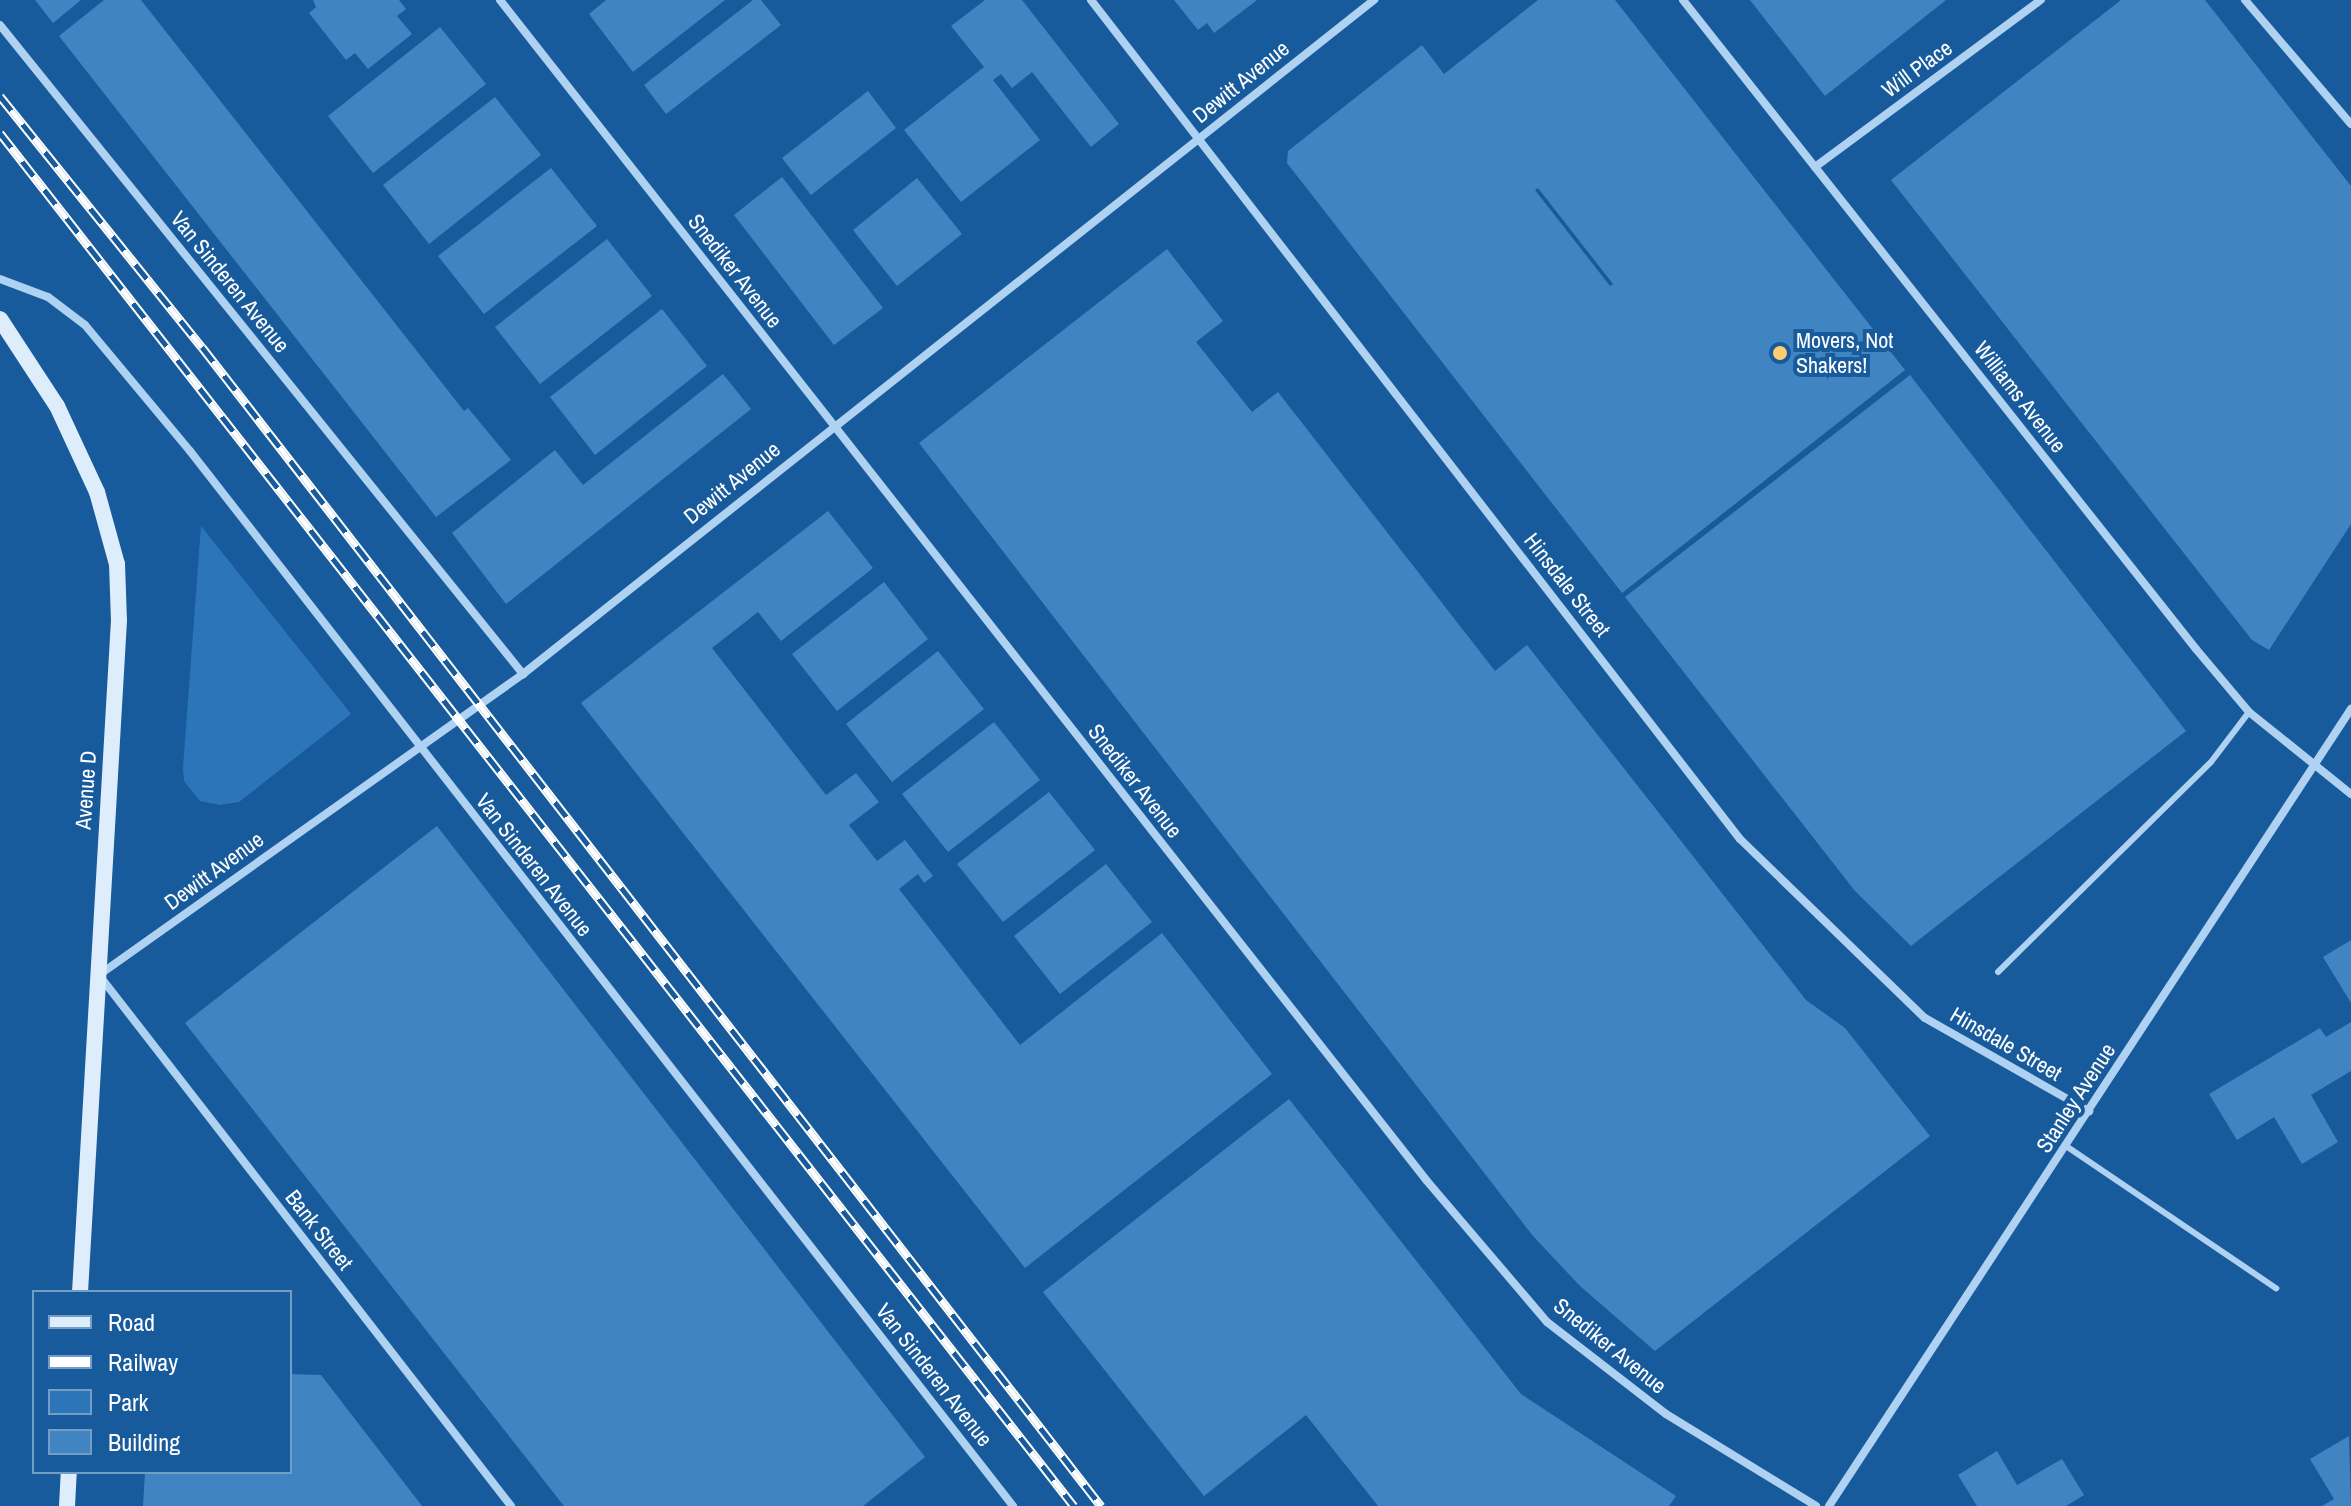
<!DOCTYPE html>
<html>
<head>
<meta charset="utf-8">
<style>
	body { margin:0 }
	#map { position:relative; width:2351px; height:1506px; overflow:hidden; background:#185b9c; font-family:"Archivo Narrow",sans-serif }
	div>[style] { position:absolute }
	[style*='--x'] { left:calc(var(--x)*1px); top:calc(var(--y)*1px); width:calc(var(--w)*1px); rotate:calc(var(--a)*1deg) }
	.green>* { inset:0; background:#2c75b9 }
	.building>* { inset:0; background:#4184c2 }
	.lane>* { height:6px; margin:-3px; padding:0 3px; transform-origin:3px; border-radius:3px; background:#afd2f2 }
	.street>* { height:8px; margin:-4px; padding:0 4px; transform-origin:4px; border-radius:4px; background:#afd2f2 }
	.secondary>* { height:16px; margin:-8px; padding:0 8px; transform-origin:8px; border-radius:8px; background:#deedfc }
	.rail>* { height:9px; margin-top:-4.5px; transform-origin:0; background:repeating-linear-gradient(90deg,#185b9c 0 18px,#fff 0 36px); box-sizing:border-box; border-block:2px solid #fff }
	.dots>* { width:22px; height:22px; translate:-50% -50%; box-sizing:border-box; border:4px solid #185b9c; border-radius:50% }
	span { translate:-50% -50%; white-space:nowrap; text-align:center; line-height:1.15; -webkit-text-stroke:8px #185b9c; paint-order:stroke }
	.street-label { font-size:22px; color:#fff }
	.poi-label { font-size:22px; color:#fff }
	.left { translate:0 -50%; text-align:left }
	.legend { position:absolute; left:32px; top:1290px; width:260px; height:184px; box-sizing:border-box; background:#185b9c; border:2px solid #749dc4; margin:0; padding:10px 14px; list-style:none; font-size:24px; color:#fff }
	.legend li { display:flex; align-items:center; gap:16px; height:40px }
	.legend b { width:40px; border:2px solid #749dc4 }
</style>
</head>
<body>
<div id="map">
	<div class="green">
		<i style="clip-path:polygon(201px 526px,351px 714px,239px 802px,220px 805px,200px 801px,184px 781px,183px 767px)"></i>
	</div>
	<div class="building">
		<i style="clip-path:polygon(35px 0,81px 0,53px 23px)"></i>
		<i style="clip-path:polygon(104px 0,141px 0,464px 411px,468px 408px,511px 460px,436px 517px,59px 36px)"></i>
		<i style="clip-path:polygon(313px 0,399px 0,406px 9px,397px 16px,412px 34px,368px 69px,355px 53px,346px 60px,309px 13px,316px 7px)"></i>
		<i style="clip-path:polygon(606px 0,725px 0,633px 72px,589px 14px)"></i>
		<i style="clip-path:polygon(753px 0,761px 0,781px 25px,666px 114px,644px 85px)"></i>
		<i style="clip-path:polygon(985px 0,1022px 0,1119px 124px,1091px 147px,1032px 72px,1012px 88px,1001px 74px,993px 80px,1040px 140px,961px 202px,904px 130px,984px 67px,951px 26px)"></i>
		<i style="clip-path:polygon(1174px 0,1257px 0,1214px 33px,1207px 23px,1198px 30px)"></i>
		<i style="clip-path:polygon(evenodd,1538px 0,1615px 0,1905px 370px,1622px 593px,1287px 163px,1288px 151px,1422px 45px,1444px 74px,1538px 0,1538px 188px,1613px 284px,1610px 286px,1535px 190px,1538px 188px)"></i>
		<i style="clip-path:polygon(1750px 0,1946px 0,1825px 96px)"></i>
		<i style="clip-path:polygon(2121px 0,2205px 0,2351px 186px,2351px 524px,2269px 650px,2252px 640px,1891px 180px)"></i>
		<i style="clip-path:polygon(440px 27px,486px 84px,373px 173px,328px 116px)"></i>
		<i style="clip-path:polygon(868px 91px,896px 128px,811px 195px,782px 158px)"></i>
		<i style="clip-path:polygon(495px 97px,541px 155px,429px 244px,383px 185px)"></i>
		<i style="clip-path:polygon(551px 168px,597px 226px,484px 314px,438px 256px)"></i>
		<i style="clip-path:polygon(782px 177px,883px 308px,834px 345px,734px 215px)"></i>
		<i style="clip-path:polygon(917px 178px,962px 234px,897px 286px,853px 230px)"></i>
		<i style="clip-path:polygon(607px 239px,652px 296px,540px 384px,495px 327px)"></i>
		<i style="clip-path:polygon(1167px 249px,1223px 321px,1196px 342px,1252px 412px,1278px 392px,1495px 671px,1527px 645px,1806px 1000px,1845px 1028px,1930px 1136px,1655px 1351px,1580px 1286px,1533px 1236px,919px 443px)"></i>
		<i style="clip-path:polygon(662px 309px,707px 366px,595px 455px,550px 397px)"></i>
		<i style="clip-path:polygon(723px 374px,751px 409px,506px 604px,452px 533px,555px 450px,583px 485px)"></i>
		<i style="clip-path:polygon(1910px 375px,2186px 731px,1911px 946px,1855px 891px,1625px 597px)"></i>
		<i style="clip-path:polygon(828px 511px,873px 568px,781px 641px,758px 612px,712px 648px,826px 795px,856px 773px,879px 802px,849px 825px,877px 861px,905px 840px,933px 876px,924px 883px,918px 874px,899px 889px,1020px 1045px,1162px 933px,1272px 1074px,1025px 1268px,581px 703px)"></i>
		<i style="clip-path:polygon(884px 582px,928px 639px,837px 711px,792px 654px)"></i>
		<i style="clip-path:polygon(938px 651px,984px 709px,892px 782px,846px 724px)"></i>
		<i style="clip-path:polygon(994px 722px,1040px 780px,948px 852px,902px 794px)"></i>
		<i style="clip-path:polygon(1049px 792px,1095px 850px,1003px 922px,957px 864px)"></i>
		<i style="clip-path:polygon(437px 826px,925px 1457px,863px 1506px,564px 1506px,185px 1023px)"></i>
		<i style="clip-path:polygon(1106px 864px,1152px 922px,1060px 994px,1014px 936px)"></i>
		<i style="clip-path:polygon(2351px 940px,2351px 1003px,2323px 957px)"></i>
		<i style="clip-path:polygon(2351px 1022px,2351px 1071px,2311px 1095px,2338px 1142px,2302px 1164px,2274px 1117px,2237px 1140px,2209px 1094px,2320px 1028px,2326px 1037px)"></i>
		<i style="clip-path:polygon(1289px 1099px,1521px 1394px,1676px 1496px,1669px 1506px,1378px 1506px,1306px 1415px,1204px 1496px,1043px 1292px)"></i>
		<i style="clip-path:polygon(290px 1374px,321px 1375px,422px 1506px,143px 1506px,145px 1472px,290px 1472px)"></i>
		<i style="clip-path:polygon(2349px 1436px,2351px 1506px,2322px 1506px,2334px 1499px,2310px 1459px)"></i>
		<i style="clip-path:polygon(1997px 1451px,2017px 1485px,2062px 1459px,2084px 1495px,2066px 1506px,1977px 1506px,1958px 1475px)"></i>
	</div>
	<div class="lane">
		<i style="--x:1998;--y:972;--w:299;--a:-44.6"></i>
		<i style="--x:2211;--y:762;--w:63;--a:-52.8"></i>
		<i style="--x:2066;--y:1146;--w:254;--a:34.1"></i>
	</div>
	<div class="street">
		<i style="--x:500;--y:0;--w:1501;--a:51.87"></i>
		<i style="--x:1427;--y:1181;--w:185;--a:49.6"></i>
		<i style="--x:1547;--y:1322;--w:150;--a:37.7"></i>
		<i style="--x:1666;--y:1414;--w:176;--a:31.5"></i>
		<i style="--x:1091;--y:0;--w:1061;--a:52.28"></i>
		<i style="--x:1740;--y:839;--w:257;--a:44.1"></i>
		<i style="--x:1925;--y:1018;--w:189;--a:29.6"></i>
		<i style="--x:1683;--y:0;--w:827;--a:51.68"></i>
		<i style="--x:2196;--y:649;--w:82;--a:49.9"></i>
		<i style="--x:2249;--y:712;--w:131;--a:38.8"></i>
		<i style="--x:2245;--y:0;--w:163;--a:49.5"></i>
		<i style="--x:0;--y:25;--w:834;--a:51.14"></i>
		<i style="--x:1815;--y:167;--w:281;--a:-36.5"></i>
		<i style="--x:0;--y:279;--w:51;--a:20.6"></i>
		<i style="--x:48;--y:297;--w:46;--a:37.1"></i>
		<i style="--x:85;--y:325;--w:164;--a:50.2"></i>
		<i style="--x:190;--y:451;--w:1338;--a:52.04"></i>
		<i style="--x:511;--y:1506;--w:672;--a:-127.81"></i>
		<i style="--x:99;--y:975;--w:520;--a:-35.37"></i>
		<i style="--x:523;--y:674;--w:1086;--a:-38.38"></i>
		<i style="--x:1829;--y:1506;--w:953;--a:-56.78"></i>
	</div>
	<div class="secondary">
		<i style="--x:0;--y:319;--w:104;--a:56.8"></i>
		<i style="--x:57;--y:406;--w:95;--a:65.1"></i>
		<i style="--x:97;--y:492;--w:75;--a:74.5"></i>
		<i style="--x:117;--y:564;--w:56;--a:88"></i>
		<i style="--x:119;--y:620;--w:673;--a:93.32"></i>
		<i style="--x:67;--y:1506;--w:34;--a:-87"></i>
	</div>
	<div class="rail">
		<i style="--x:0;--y:96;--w:322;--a:51.2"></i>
		<i style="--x:202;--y:347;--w:1467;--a:52.2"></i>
		<i style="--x:0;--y:133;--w:1743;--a:51.97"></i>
	</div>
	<div class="dots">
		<i style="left:1780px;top:353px;background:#ffcc70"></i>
	</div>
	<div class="street-label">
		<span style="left:1917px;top:69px;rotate:-36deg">Will Place</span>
		<span style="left:1241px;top:82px;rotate:-39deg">Dewitt Avenue</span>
		<span style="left:735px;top:271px;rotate:52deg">Snediker Avenue</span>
		<span style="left:230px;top:282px;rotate:51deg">Van Sinderen Avenue</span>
		<span style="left:2020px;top:397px;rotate:52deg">Williams Avenue</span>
		<span style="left:732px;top:483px;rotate:-39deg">Dewitt Avenue</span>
		<span style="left:1567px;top:585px;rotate:52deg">Hinsdale Street</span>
		<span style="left:1135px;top:781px;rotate:52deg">Snediker Avenue</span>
		<span style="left:86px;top:790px;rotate:-86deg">Avenue D</span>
		<span style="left:534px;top:865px;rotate:52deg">Van Sinderen Avenue</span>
		<span style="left:214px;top:871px;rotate:-36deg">Dewitt Avenue</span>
		<span style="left:2006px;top:1044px;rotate:30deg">Hinsdale Street</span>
		<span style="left:2076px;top:1098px;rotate:-57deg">Stanley Avenue</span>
		<span style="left:319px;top:1230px;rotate:52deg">Bank Street</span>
		<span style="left:1610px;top:1346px;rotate:39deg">Snediker Avenue</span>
		<span style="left:934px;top:1375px;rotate:52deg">Van Sinderen Avenue</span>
	</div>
	<div class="poi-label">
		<span class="left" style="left:1796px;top:353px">Movers, Not<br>Shakers!</span>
	</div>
	<ul class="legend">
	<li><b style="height:10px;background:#deedfc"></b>Road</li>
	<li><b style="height:10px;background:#fff"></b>Railway</li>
	<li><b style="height:22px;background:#2c75b9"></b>Park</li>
	<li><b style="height:22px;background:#4184c2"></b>Building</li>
	</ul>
</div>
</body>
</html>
